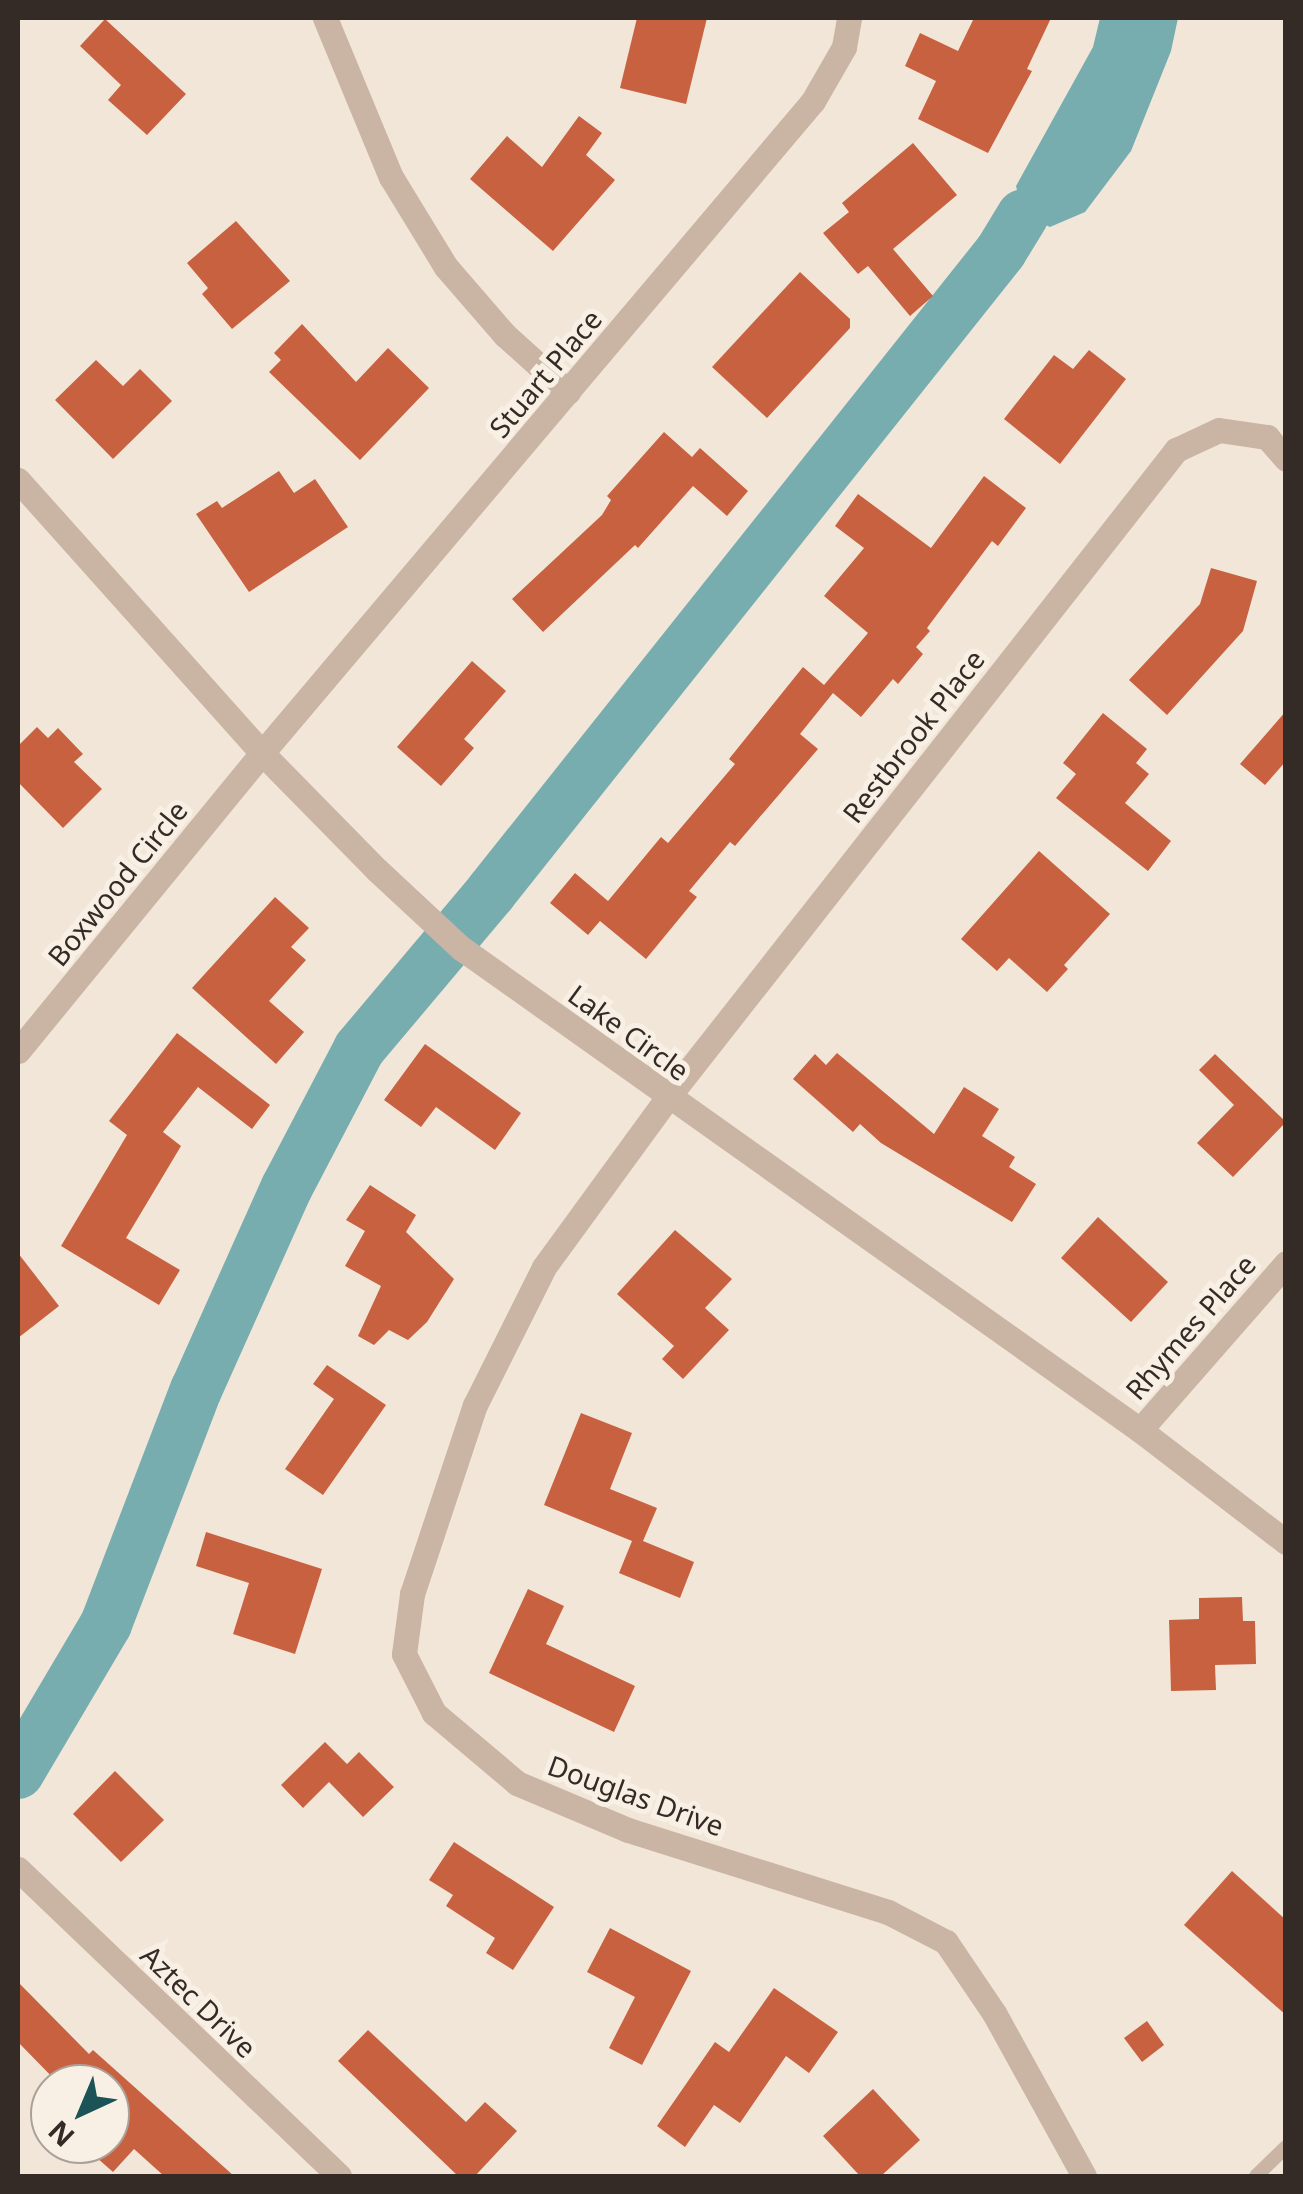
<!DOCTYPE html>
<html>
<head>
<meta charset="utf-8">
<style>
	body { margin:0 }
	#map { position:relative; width:1303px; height:2194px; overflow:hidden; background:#f2e6d9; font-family:"Noto Sans",sans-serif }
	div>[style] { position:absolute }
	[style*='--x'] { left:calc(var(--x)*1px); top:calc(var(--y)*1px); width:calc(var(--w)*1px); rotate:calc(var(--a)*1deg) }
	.water>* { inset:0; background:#77adaf }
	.river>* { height:52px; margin:-26px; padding:0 26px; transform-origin:26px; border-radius:26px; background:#77adaf }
	.building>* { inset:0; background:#c86140 }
	.lane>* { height:14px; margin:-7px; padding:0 7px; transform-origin:7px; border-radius:7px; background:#cab5a5 }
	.street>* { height:25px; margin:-12.5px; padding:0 12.5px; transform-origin:12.5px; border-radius:12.5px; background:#cab5a5 }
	span { translate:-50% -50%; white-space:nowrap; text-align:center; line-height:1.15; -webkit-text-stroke:10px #f9f0e5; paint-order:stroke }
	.street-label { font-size:28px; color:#352b26 }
	.frame { position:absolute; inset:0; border:20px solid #352b26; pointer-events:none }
	.north { position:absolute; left:30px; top:2064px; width:100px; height:100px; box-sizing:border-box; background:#f9f0e5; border:2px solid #aba199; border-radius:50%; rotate:224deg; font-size:28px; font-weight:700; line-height:40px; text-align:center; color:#352b26 }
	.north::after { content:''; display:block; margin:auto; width:35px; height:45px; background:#1b5357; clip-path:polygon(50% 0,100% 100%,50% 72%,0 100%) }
</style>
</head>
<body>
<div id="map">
	<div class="water">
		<i style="clip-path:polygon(1100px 18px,1178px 18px,1171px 51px,1131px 151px,1085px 212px,1050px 227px,1023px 215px,1016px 186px,1093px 47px)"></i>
	</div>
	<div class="river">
		<i style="--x:18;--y:1773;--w:173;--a:-59.4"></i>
		<i style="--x:106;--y:1624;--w:251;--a:-69"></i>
		<i style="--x:196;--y:1390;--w:222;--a:-65.9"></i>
		<i style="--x:287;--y:1187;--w:156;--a:-62.4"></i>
		<i style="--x:359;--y:1049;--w:205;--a:-49.9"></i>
		<i style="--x:491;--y:892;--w:819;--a:-51.49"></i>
		<i style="--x:1001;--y:251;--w:42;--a:-58.6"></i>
	</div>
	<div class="building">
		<i style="clip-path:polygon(637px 18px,707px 18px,686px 104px,620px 88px)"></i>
		<i style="clip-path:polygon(974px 18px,1051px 18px,1027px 69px,1032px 71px,988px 153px,918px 119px,936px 81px,905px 66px,920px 33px,958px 51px)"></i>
		<i style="clip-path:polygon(105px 19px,186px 94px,147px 135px,108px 100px,121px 85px,80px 46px)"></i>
		<i style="clip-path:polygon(579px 116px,602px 133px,586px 155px,615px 180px,553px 251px,470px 179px,507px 136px,542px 167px)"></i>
		<i style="clip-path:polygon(913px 143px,957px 195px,893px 249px,933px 296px,910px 316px,868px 266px,858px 274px,823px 233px,849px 212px,842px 203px)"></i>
		<i style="clip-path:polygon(236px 221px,290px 281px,232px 329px,202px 294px,208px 288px,187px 263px)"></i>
		<i style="clip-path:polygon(800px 272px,850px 319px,850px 328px,767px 418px,712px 367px)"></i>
		<i style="clip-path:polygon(302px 324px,356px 382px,388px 348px,429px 388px,360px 460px,269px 372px,281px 360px,274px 353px)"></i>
		<i style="clip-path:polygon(1089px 350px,1126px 379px,1060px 464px,1004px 419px,1054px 355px,1073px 369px)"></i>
		<i style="clip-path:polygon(96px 360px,123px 386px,140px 369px,172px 401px,113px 459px,55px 400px)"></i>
		<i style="clip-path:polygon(664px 432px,692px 457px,700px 448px,748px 491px,727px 516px,693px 486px,638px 548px,635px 545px,543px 632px,512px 599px,602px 515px,611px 500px,607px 496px)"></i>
		<i style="clip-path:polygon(279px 471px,294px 493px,315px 479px,348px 527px,249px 592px,196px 514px,217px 501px,222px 508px)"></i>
		<i style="clip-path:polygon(984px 476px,1026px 508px,998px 546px,992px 541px,927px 628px,930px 631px,916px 647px,923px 654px,898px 684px,893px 679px,861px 717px,833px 693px,800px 734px,818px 749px,735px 846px,730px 842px,689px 891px,697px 897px,646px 959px,600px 921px,588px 935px,550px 903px,575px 873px,608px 901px,661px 837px,668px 843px,735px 764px,729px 759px,803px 667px,824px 685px,868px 633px,824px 596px,864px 548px,835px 526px,858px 494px,931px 548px)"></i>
		<i style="clip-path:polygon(1211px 568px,1257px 581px,1243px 631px,1167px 715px,1129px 680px,1200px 604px)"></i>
		<i style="clip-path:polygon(472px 661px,506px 691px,464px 739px,474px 748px,441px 786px,397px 747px)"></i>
		<i style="clip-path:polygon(1286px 711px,1286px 761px,1265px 785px,1240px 764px)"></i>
		<i style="clip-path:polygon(1103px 713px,1147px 749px,1136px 763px,1149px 774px,1125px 803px,1171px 841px,1148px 871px,1056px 798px,1076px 774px,1063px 763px)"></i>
		<i style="clip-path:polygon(37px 727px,48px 738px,58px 728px,83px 754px,74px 762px,102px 789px,63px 828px,18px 782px,18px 746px)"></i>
		<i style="clip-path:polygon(1039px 851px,1110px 914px,1064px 965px,1068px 969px,1047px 992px,1009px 958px,997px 971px,961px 939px)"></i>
		<i style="clip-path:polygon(275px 897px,309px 928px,291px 947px,306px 960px,269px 1001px,304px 1032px,276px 1064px,192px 988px)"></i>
		<i style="clip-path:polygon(177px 1033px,270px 1105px,252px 1129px,198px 1087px,163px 1132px,181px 1146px,126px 1238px,180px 1270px,159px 1305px,61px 1246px,127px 1135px,109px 1121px)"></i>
		<i style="clip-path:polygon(425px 1044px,521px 1113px,495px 1150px,436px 1107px,421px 1127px,384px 1100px)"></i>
		<i style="clip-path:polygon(837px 1053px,934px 1134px,964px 1087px,999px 1109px,982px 1136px,1015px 1157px,1009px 1167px,1036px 1184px,1012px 1222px,881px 1143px,860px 1124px,853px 1132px,793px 1079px,815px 1054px,826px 1065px)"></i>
		<i style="clip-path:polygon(1215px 1054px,1286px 1122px,1233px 1177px,1197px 1143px,1234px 1105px,1199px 1070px)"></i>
		<i style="clip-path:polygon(370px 1185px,416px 1215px,406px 1232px,454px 1279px,427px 1322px,408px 1340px,389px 1330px,374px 1345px,358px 1336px,381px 1286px,345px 1266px,365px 1231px,346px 1220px)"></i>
		<i style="clip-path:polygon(1098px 1217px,1168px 1282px,1131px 1322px,1061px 1258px)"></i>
		<i style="clip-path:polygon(675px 1230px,732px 1279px,705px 1308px,729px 1330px,683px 1379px,662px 1359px,674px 1346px,617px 1294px)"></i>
		<i style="clip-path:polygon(18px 1253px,59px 1306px,18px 1338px)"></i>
		<i style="clip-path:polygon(327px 1365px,386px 1405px,323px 1495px,285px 1469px,334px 1399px,313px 1384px)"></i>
		<i style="clip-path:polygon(581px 1413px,632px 1433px,610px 1489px,657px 1508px,643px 1541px,694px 1562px,680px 1598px,619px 1573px,632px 1541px,544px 1505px)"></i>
		<i style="clip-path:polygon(206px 1532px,322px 1569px,295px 1654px,233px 1634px,249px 1583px,196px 1566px)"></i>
		<i style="clip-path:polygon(528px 1589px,564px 1606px,546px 1644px,635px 1686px,614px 1732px,489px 1673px)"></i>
		<i style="clip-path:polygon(1242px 1597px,1243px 1621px,1255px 1621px,1256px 1664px,1215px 1665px,1216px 1690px,1171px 1691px,1169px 1620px,1199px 1619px,1199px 1598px)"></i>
		<i style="clip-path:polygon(325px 1742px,347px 1764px,359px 1752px,394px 1787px,363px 1817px,329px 1782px,303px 1808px,281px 1785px)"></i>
		<i style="clip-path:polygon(115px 1771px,164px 1820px,121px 1862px,73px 1814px)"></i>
		<i style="clip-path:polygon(454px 1842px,554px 1907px,513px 1970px,486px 1953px,495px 1938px,446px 1906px,453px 1895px,429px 1880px)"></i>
		<i style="clip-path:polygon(1232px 1871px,1286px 1920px,1286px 2015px,1184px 1925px)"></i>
		<i style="clip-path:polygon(610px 1928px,691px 1971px,642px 2065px,609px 2048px,635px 1997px,587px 1972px)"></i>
		<i style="clip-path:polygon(18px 1982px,89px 2054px,93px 2050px,234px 2176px,164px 2176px,134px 2149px,113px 2172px,96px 2157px,110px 2144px,110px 2084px,59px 2084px,18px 2042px)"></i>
		<i style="clip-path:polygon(774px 1988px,838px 2032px,809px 2073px,786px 2056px,740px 2123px,714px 2105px,685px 2147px,657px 2126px,715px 2042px,729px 2052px)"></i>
		<i style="clip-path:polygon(1147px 2021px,1164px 2045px,1142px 2062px,1124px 2038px)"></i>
		<i style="clip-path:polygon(368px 2030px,466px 2122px,485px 2102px,517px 2131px,475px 2176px,458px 2176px,338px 2061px)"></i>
		<i style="clip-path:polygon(873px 2089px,920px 2140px,881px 2176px,860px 2176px,823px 2136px)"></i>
	</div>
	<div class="lane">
		<i style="--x:1256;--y:2176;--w:42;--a:-44"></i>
	</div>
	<div class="street">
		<i style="--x:325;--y:18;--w:172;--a:67.5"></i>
		<i style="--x:391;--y:177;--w:105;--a:58.6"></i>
		<i style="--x:446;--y:267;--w:90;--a:49.1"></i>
		<i style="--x:505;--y:335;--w:85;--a:42.1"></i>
		<i style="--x:18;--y:480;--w:366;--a:48.2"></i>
		<i style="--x:262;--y:753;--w:164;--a:45.5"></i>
		<i style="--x:377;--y:870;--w:115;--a:42.9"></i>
		<i style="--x:461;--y:948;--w:833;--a:35.37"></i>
		<i style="--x:1140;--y:1430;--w:184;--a:37.5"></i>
		<i style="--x:18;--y:1051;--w:385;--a:-50.7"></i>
		<i style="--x:262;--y:753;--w:854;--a:-49.8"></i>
		<i style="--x:813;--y:101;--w:62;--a:-60.1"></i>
		<i style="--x:844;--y:47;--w:29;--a:-80"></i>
		<i style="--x:1140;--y:1430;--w:222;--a:-48.8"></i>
		<i style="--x:18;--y:1869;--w:444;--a:43.7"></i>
		<i style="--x:1084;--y:2176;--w:186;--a:-118.9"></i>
		<i style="--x:994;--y:2013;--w:86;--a:-124.1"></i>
		<i style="--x:946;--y:1942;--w:65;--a:-152.7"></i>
		<i style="--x:888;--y:1912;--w:273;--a:-162.5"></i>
		<i style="--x:628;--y:1830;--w:121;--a:-157.1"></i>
		<i style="--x:517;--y:1783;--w:109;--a:-139.9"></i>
		<i style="--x:434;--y:1713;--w:66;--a:-117"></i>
		<i style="--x:404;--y:1654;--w:61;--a:-82.4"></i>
		<i style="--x:412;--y:1594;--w:199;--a:-71.6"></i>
		<i style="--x:475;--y:1405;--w:154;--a:-63.4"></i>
		<i style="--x:544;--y:1267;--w:210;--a:-53.9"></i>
		<i style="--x:668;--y:1097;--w:823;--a:-51.86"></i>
		<i style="--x:1176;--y:450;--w:47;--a:-24.9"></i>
		<i style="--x:1219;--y:430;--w:49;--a:8.3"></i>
		<i style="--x:1267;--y:437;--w:29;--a:49"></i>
	</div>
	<div class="street-label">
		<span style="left:545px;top:373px;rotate:-50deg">Stuart Place</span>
		<span style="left:913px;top:736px;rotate:-52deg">Restbrook Place</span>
		<span style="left:117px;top:883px;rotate:-51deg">Boxwood Circle</span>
		<span style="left:629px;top:1032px;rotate:36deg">Lake Circle</span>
		<span style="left:1190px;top:1327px;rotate:-49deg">Rhymes Place</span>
		<span style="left:636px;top:1795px;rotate:20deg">Douglas Drive</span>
		<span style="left:199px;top:2001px;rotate:44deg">Aztec Drive</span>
	</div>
	<div class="frame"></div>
	<div class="north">N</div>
</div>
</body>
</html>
